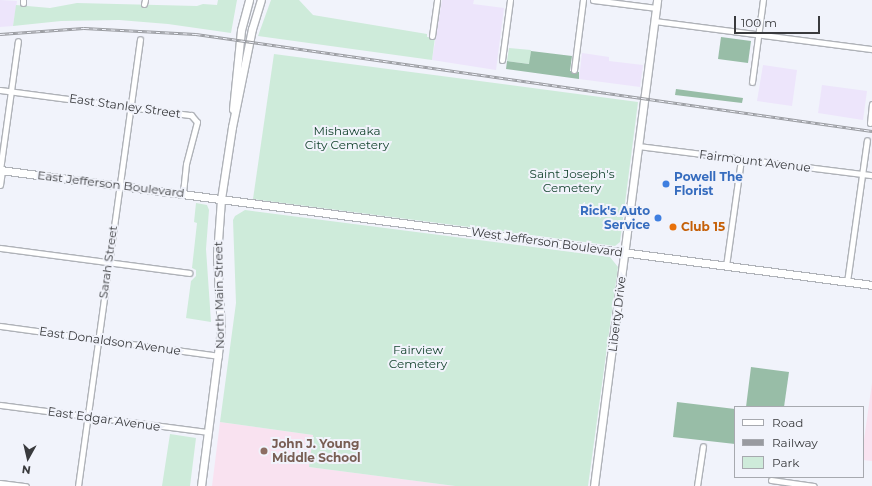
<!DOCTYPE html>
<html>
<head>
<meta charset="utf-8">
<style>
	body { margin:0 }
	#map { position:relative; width:872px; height:486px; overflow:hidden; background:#f1f3fb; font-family:Montserrat,sans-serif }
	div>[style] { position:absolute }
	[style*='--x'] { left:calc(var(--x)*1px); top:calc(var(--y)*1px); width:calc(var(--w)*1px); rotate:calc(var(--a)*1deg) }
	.industrial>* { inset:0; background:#ede5fb }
	.education>* { inset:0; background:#f9e2f0 }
	.green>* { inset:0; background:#ceebda }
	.forest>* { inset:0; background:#98bda7 }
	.roads { filter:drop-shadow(1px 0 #afb2b8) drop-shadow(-1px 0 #afb2b8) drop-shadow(0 1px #afb2b8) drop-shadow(0 -1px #afb2b8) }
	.street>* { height:5px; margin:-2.5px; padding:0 2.5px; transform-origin:2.5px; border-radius:2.5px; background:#fff }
	.secondary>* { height:7px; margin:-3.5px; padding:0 3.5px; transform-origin:3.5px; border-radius:3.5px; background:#fff }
	.rail>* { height:3px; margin-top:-1.5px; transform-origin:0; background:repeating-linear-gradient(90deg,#f1f3fb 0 4.5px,#999ba0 0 9px); box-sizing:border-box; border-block:1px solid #999ba0 }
	.dots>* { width:11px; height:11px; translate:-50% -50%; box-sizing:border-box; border:2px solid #f1f3fb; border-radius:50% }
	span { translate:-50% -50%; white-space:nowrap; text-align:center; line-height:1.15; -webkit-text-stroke:4px #f1f3fb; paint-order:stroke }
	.street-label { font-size:12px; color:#393a3d }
	.park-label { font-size:12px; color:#0f3f29 }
	.shop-label { font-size:12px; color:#366cbe; font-weight:700 }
	.left { translate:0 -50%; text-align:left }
	.right { translate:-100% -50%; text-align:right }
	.food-label { font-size:12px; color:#c56008; font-weight:700 }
	.education-label { font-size:12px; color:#785e54; font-weight:700 }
	.legend { position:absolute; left:734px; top:406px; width:130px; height:72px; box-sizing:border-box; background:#f1f3fb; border:1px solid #a7a9af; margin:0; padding:5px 7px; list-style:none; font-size:12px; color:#393a3d }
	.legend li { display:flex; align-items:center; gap:8px; height:20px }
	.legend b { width:20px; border:1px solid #a7a9af }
	.north { position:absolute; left:8px; top:438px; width:40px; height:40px; -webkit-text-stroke:3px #f1f3fb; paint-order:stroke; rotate:188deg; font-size:11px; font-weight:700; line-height:16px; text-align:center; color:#393a3d }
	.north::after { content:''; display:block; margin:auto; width:14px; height:18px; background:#393a3d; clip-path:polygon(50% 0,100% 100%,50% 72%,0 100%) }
	.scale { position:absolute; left:734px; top:16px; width:86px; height:18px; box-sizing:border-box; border:2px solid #393a3d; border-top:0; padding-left:5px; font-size:12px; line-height:14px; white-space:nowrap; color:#393a3d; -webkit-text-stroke:3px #f1f3fb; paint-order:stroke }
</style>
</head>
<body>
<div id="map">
	<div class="industrial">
		<i style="clip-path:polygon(0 0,17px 1px,13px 26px,0 27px)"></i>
		<i style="clip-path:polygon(442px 0,474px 0,473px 4px,504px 8px,496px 70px,432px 60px)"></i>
		<i style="clip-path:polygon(582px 53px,609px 57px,609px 61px,643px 65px,640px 87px,579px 79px)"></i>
		<i style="clip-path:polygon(763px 65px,797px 70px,792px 106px,757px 101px)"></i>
		<i style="clip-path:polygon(822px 85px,867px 91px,863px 120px,818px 113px)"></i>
	</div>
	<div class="education">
		<i style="clip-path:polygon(872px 383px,872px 461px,863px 460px,863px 447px)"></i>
		<i style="clip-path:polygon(220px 422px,313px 435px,309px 467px,455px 486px,212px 486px)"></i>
	</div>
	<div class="green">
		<i style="clip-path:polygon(218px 0,237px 0,231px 33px,168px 24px,119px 20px,61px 21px,13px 26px,16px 5px,50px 8px,77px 3px,197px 6px,203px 4px,217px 5px)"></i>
		<i style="clip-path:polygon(271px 0,299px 0,313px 15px,427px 34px,427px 37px,435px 37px,432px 60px,258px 36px)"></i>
		<i style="clip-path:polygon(509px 48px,531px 50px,530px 64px,507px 61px)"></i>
		<i style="clip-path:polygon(274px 54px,638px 102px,620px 242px,615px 246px,253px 199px)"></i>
		<i style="clip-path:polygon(196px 203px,207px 205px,209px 210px,206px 249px,211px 322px,186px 318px,191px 281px,196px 276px,196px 270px,192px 268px,197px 223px,194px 222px)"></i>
		<i style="clip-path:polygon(245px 210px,610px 257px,618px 267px,588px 486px,455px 486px,309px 467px,313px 435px,220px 422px,236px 303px,233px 220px,235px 216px)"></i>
		<i style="clip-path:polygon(170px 434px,196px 438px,190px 486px,162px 486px)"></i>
	</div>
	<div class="forest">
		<i style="clip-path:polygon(721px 37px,751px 41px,748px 63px,718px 59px)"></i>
		<i style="clip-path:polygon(531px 51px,572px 56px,570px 71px,579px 72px,579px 79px,506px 69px,507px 61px,529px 64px)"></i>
		<i style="clip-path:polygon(676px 89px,743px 98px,742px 103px,675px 95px)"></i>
		<i style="clip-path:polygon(751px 367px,789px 372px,784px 407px,746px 407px)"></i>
		<i style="clip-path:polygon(677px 402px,735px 409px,735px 444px,673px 437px)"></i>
	</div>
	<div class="roads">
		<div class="street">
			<i style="--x:593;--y:0;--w:64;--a:7.2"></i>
			<i style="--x:23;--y:3;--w:3;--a:-90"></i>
			<i style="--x:144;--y:4;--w:4;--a:-76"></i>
			<i style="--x:655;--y:21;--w:219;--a:7.4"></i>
			<i style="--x:432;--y:36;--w:36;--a:-82"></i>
			<i style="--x:502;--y:60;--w:61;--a:-82.4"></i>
			<i style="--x:574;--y:70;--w:71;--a:-82.7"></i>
			<i style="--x:752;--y:82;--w:83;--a:-82.4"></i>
			<i style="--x:0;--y:90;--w:193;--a:7.5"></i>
			<i style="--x:191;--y:115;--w:9;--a:49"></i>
			<i style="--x:197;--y:122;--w:43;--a:104.7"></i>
			<i style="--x:186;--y:164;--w:30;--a:96"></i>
			<i style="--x:870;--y:123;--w:19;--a:-84"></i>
			<i style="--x:638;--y:146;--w:236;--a:7.1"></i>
			<i style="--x:0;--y:170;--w:130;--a:-82.1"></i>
			<i style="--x:0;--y:185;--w:15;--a:-82"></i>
			<i style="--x:0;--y:248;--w:191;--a:7.5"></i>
			<i style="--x:726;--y:266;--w:108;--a:-82"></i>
			<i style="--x:847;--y:282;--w:143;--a:-82"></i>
			<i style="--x:0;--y:326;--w:221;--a:7.8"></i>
			<i style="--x:0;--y:405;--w:210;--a:7.4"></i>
			<i style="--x:771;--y:480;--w:43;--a:7.9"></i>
			<i style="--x:0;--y:483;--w:26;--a:7"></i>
			<i style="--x:78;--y:486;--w:451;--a:-82.1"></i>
			<i style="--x:697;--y:486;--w:40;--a:-81.5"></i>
		</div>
		<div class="secondary">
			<i style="--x:233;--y:109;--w:79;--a:-84.2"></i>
			<i style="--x:241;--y:30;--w:31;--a:-75"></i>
			<i style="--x:0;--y:170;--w:880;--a:7.51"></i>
			<i style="--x:201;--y:486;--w:157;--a:-82.7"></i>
			<i style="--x:221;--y:330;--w:75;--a:-93.1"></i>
			<i style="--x:217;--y:255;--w:56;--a:-85.9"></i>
			<i style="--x:221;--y:199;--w:73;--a:-81.3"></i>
			<i style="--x:232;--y:127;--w:100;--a:-78.5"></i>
			<i style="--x:252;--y:29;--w:30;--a:-73"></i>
			<i style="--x:594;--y:486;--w:490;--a:-82.6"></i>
		</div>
	</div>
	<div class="rail">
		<i style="--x:0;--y:34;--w:84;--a:-4.1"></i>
		<i style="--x:84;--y:28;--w:112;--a:3.1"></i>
		<i style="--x:196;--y:34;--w:683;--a:8.17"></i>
	</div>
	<div class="dots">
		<i style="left:666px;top:184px;background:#3f7fe0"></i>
		<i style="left:658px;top:218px;background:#3f7fe0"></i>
		<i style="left:673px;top:227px;background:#e8710a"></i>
		<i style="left:264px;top:451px;background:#8d6e63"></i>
	</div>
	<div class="street-label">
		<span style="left:125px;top:106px;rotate:8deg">East Stanley Street</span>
		<span style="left:755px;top:161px;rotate:7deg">Fairmount Avenue</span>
		<span style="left:111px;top:184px;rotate:7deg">East Jefferson Boulevard</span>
		<span style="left:547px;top:242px;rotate:8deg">West Jefferson Boulevard</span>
		<span style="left:108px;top:262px;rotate:-82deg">Sarah Street</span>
		<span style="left:219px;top:295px;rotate:-91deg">North Main Street</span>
		<span style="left:617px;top:314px;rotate:-83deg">Liberty Drive</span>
		<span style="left:110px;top:341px;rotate:8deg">East Donaldson Avenue</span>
		<span style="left:104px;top:419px;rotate:8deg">East Edgar Avenue</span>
	</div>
	<div class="park-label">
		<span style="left:347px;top:138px">Mishawaka<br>City Cemetery</span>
		<span style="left:572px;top:181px">Saint Joseph's<br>Cemetery</span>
		<span style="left:418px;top:357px">Fairview<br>Cemetery</span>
	</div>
	<div class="shop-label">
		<span class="left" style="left:674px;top:184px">Powell The<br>Florist</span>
		<span class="right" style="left:650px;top:218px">Rick's Auto<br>Service</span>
	</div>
	<div class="food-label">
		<span class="left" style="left:681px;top:227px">Club 15</span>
	</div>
	<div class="education-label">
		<span class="left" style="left:272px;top:451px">John J. Young<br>Middle School</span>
	</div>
	<ul class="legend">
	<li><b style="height:5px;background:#fff"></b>Road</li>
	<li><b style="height:5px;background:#999ba0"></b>Railway</li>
	<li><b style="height:11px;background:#ceebda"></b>Park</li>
	</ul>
	<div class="north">N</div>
	<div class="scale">100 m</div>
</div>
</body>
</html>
